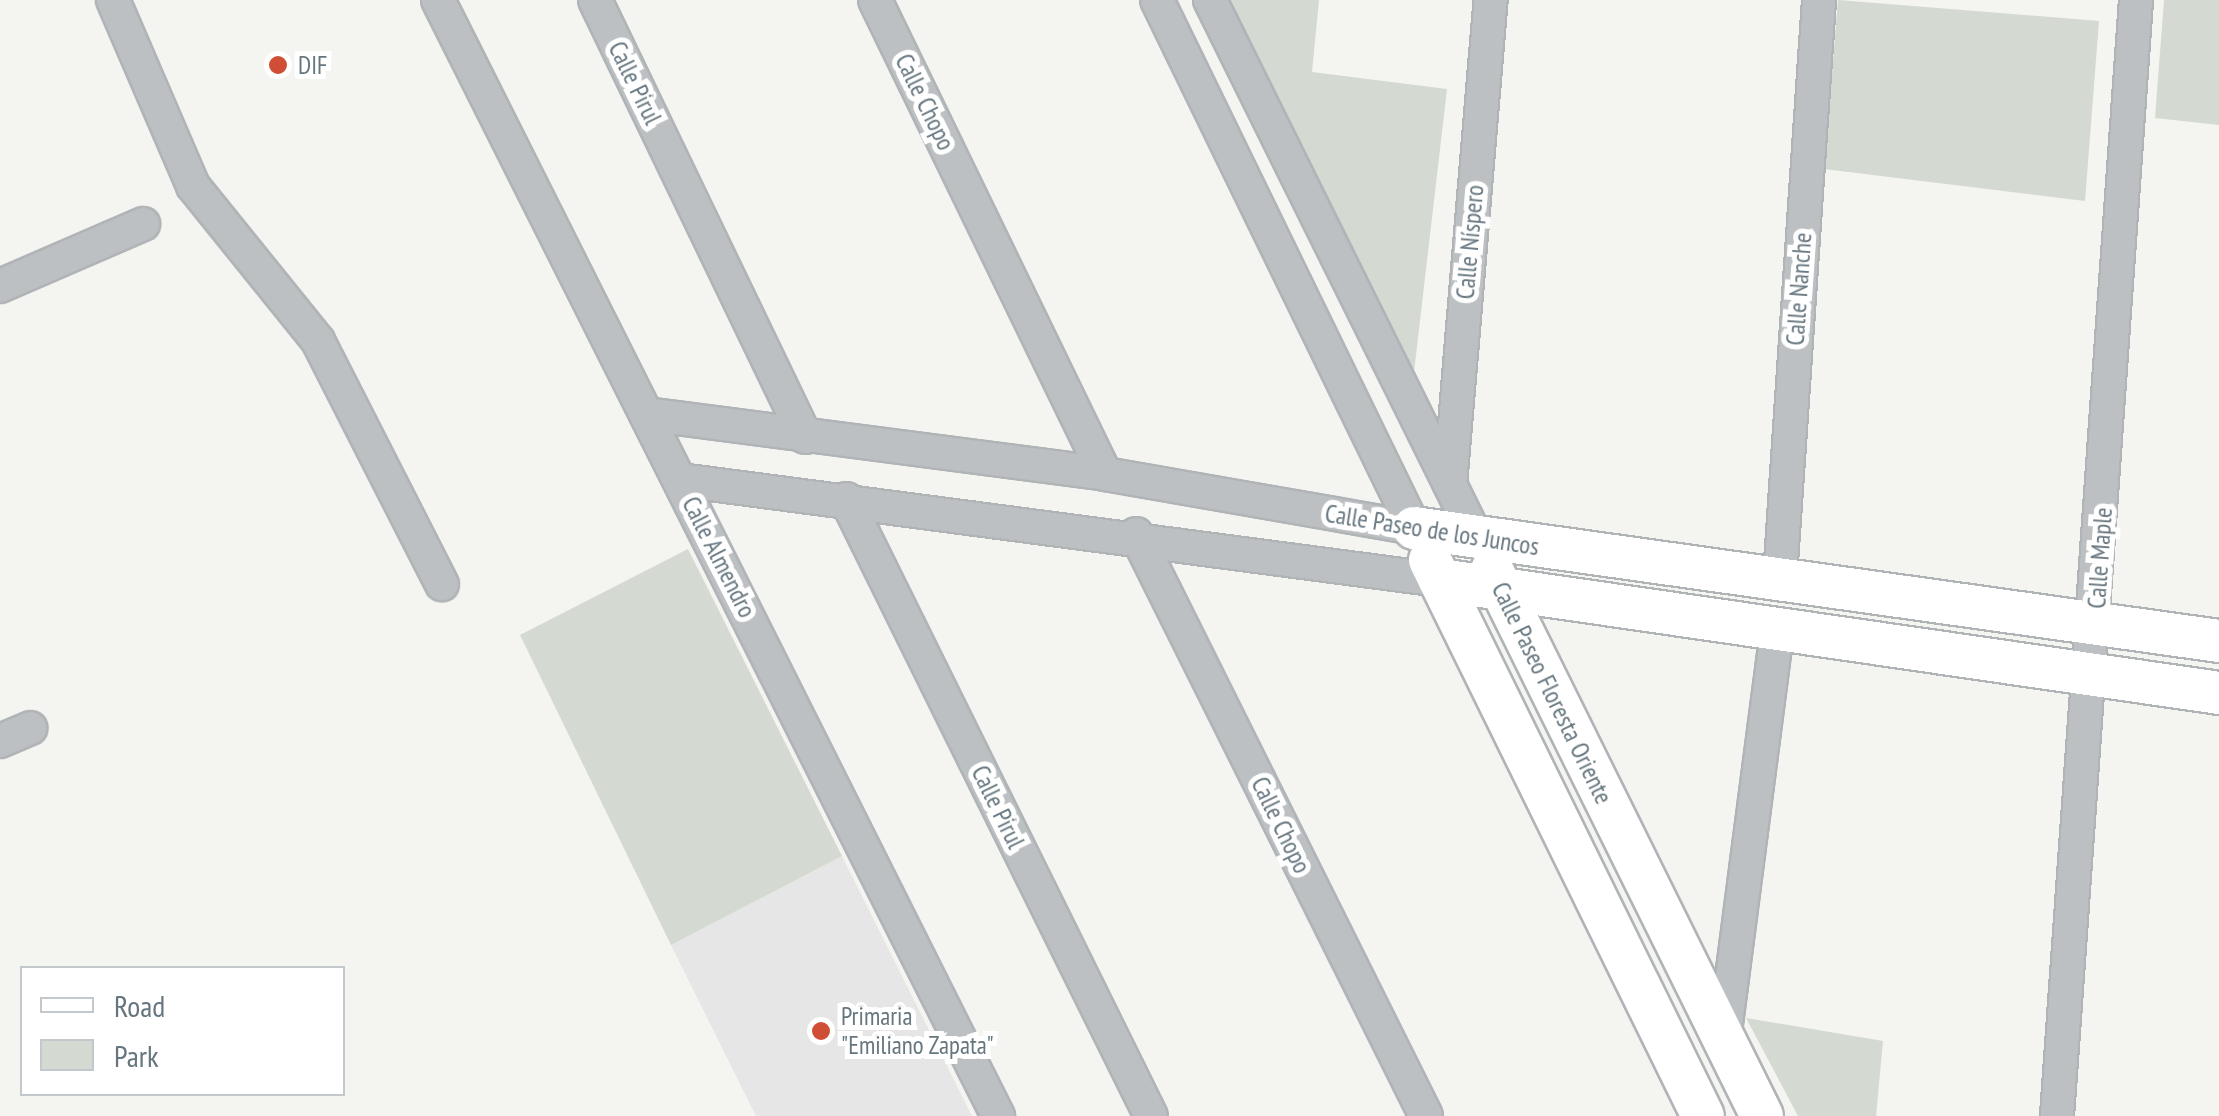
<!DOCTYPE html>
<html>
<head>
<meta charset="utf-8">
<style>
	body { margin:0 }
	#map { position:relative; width:2219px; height:1116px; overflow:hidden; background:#f4f4f1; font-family:"PT Sans Narrow",sans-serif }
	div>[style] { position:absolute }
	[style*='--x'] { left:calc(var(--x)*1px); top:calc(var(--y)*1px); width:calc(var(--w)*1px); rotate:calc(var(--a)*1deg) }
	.built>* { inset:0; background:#e5e6e5 }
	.green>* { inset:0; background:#d4d9d1 }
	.roads { filter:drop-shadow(2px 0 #b0b4b7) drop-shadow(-2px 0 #b0b4b7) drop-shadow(0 2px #b0b4b7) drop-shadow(0 -2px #b0b4b7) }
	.minor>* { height:32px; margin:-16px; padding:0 16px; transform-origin:16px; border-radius:16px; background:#bcc0c3 }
	.major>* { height:42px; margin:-21px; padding:0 21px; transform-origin:21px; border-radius:21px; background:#fff }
	.dots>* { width:28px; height:28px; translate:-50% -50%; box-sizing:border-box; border:5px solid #fff; border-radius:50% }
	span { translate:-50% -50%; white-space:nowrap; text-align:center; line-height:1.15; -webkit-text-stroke:10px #fff; paint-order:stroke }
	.poi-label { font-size:25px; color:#66767f }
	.left { translate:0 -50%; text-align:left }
	.street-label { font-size:25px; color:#66767f }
	.legend { position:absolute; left:20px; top:966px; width:325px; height:130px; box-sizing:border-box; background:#fff; border:2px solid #c2c8cc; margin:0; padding:12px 18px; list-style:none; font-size:30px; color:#66767f }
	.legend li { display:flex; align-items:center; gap:20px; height:50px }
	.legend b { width:50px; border:2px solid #c2c8cc }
</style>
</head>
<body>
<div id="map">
	<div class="built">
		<i style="clip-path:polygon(842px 856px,972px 1116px,756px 1116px,671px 945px)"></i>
	</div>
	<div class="green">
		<i style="clip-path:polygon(1229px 0,1319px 0,1312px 72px,1447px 89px,1413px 381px)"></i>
		<i style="clip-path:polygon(1838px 0,2099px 21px,2085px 201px,1824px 169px)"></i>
		<i style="clip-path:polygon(2164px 0,2219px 0,2219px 125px,2155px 118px)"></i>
		<i style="clip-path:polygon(688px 549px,842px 856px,671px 945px,520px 635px)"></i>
		<i style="clip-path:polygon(1746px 1018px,1883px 1041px,1876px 1116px,1798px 1116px)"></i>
	</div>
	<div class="roads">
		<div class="minor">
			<i style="--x:113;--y:0;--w:202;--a:66.7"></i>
			<i style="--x:193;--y:186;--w:199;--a:51.1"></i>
			<i style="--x:318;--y:341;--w:273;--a:63"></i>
			<i style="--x:438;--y:0;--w:1249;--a:63.35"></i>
			<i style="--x:595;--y:0;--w:485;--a:64.3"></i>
			<i style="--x:875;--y:0;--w:527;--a:64.12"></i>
			<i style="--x:1157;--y:0;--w:587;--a:64.05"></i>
			<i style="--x:1210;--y:0;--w:604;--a:63.65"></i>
			<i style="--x:0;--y:286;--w:156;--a:-23.4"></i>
			<i style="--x:646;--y:414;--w:463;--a:7.4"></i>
			<i style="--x:1105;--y:474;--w:314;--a:9.9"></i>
			<i style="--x:680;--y:480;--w:767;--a:7.5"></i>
			<i style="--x:1450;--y:484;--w:486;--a:-85.2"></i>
			<i style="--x:846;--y:499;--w:688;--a:63.7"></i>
			<i style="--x:1136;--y:534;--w:650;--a:63.51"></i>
			<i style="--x:1780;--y:577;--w:578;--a:-86.13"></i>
			<i style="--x:0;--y:741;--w:33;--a:-23"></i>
			<i style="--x:1724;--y:1039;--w:409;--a:-82.6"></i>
			<i style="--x:2057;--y:1116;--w:1119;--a:-85.95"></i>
		</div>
		<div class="major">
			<i style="--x:1414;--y:528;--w:813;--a:7.99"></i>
			<i style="--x:1430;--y:560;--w:619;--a:63.85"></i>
			<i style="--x:1492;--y:570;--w:609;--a:63.69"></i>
			<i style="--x:1440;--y:580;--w:787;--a:8.25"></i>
		</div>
	</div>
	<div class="dots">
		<i style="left:278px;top:65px;background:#d04e35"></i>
		<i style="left:821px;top:1031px;background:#d04e35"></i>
	</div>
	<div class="poi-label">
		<span class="left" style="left:298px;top:65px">DIF</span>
		<span class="left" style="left:841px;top:1031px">Primaria<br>"Emiliano Zapata"</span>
	</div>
	<div class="street-label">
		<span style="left:635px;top:83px;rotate:64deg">Calle Pirul</span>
		<span style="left:925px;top:102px;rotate:64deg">Calle Chopo</span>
		<span style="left:1470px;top:242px;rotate:-85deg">Calle Níspero</span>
		<span style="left:1799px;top:289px;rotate:-86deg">Calle Nanche</span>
		<span style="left:1432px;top:530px;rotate:9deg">Calle Paseo de los Juncos</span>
		<span style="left:719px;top:557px;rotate:63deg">Calle Almendro</span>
		<span style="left:2100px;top:558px;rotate:-86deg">Calle Maple</span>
		<span style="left:1552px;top:693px;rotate:64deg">Calle Paseo Floresta Oriente</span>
		<span style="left:998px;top:807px;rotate:64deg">Calle Pirul</span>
		<span style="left:1281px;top:825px;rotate:64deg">Calle Chopo</span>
	</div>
	<ul class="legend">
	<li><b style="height:12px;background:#fff"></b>Road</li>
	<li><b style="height:28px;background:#d4d9d1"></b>Park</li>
	</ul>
</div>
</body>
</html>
